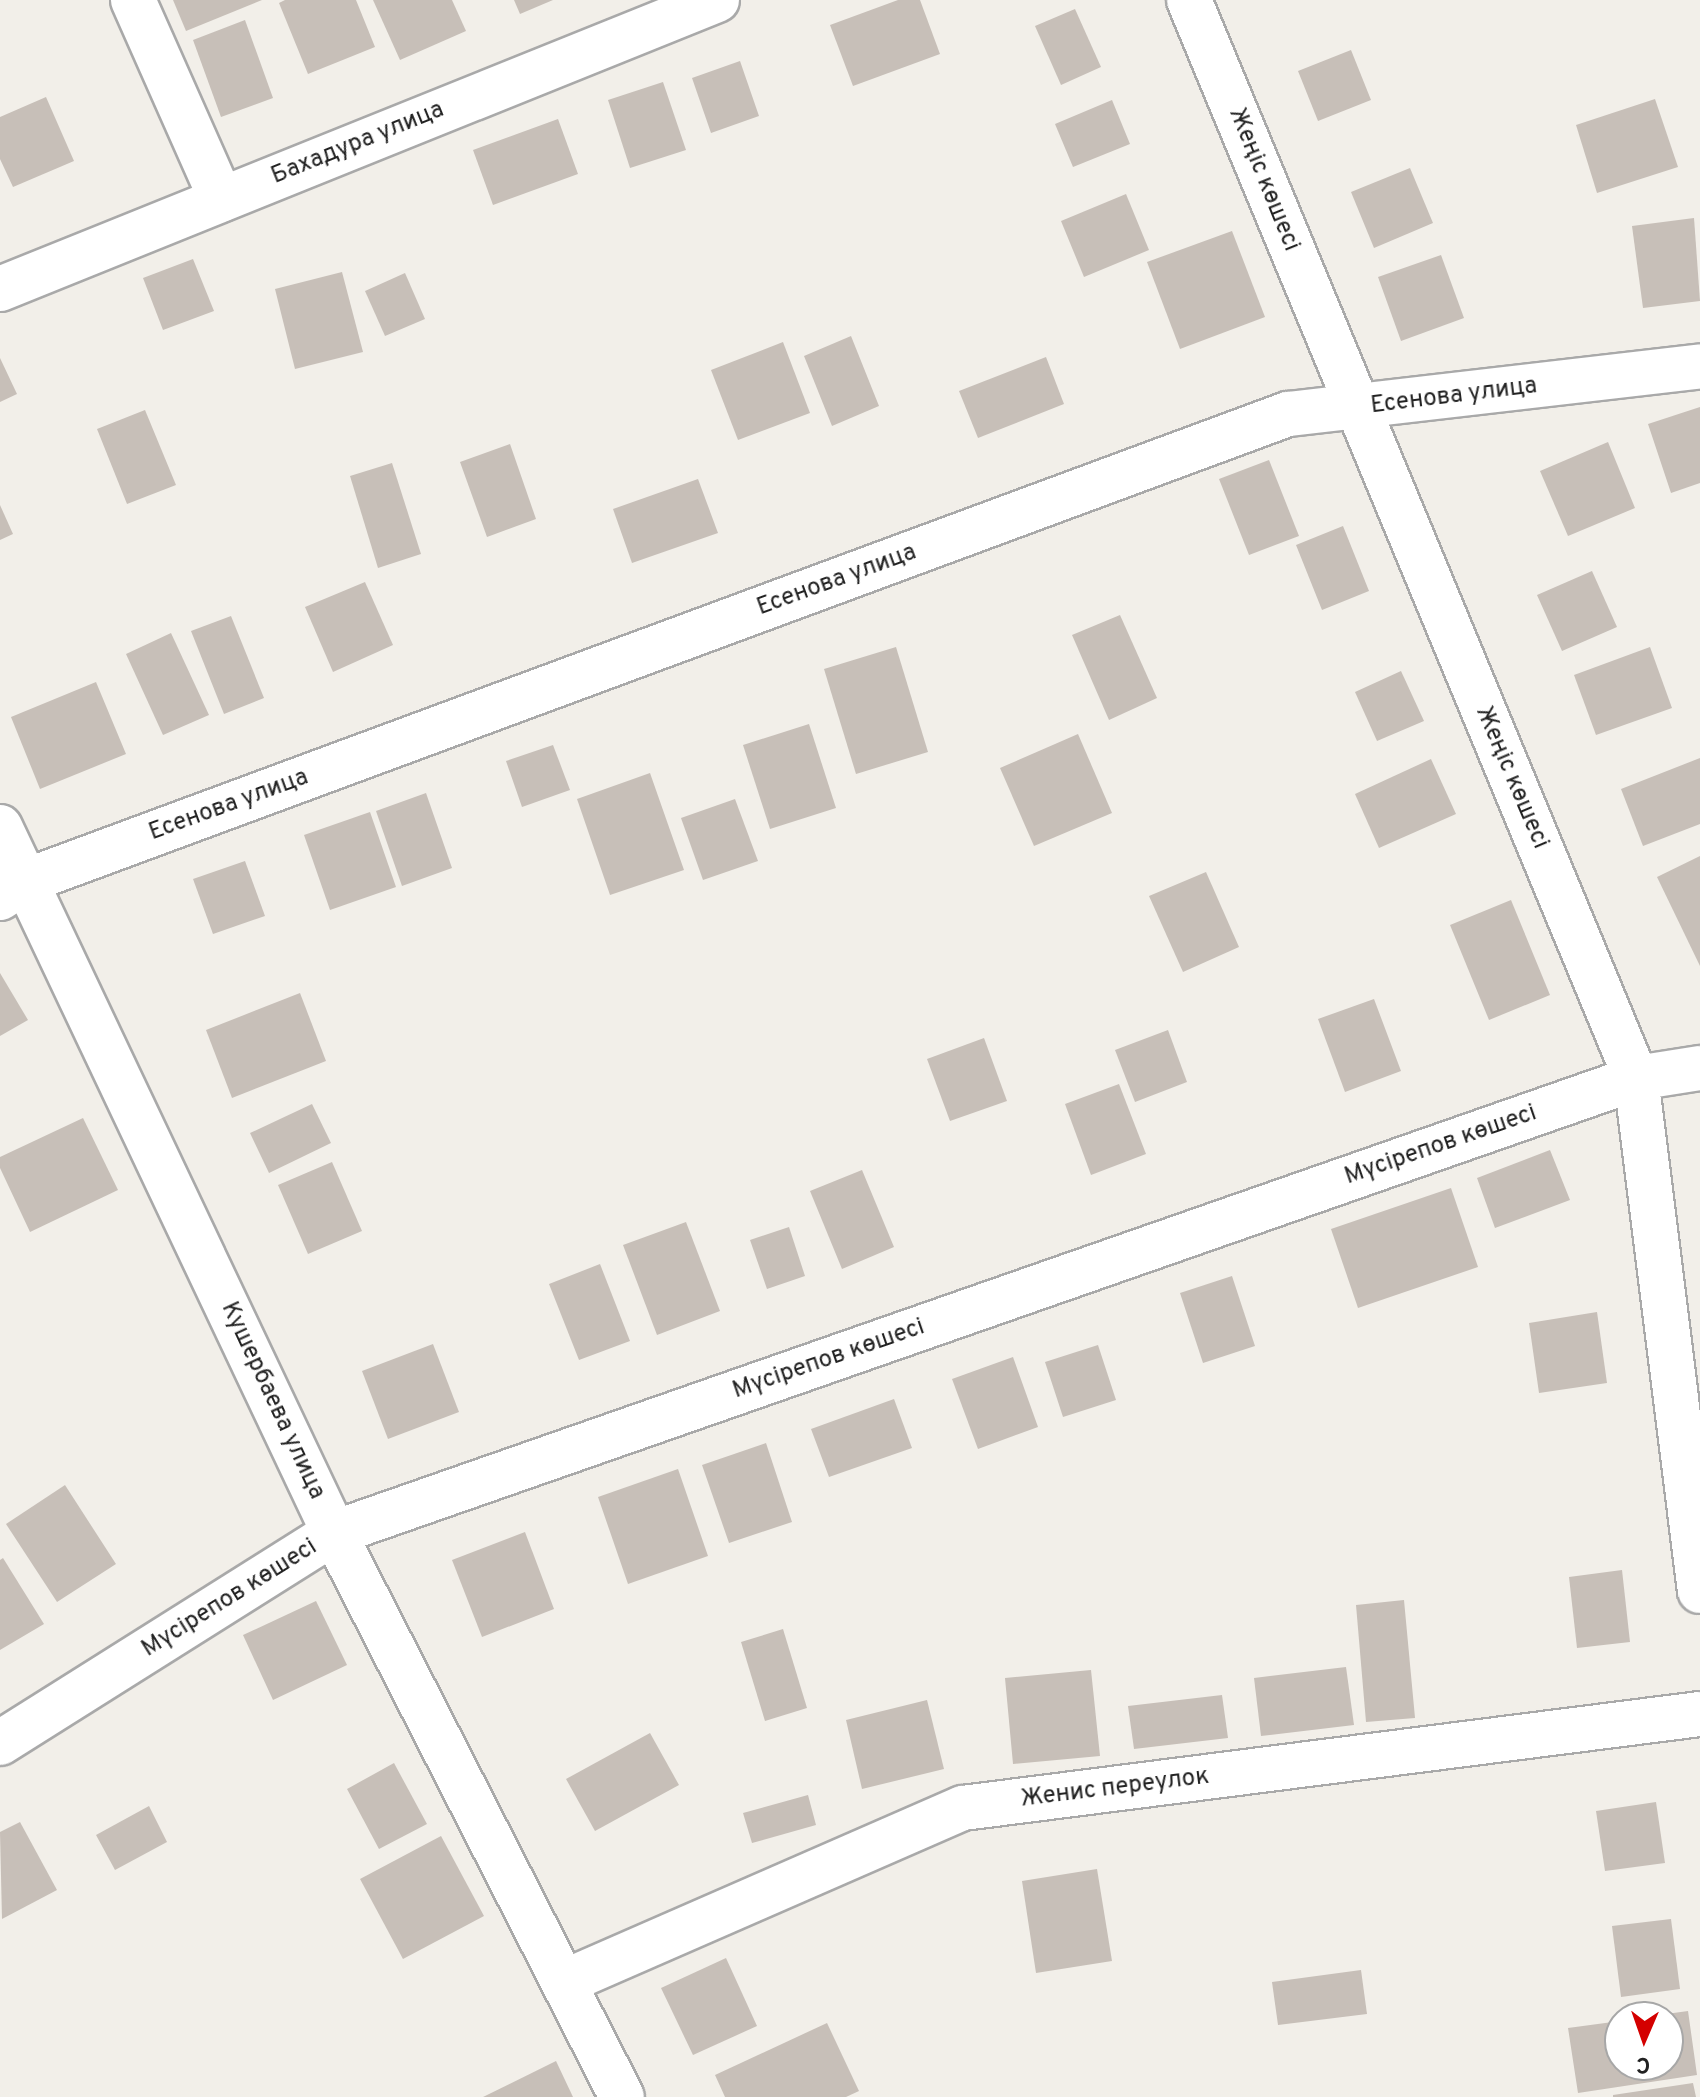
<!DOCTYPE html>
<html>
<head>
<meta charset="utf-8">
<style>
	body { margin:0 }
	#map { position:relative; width:1700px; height:2097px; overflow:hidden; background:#f2efe9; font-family:Overpass,sans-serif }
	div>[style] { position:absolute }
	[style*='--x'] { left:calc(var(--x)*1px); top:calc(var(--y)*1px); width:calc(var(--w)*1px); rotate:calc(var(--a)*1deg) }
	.building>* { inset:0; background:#c7bfb8 }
	.roads { filter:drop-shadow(2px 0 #a9a9a9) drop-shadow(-2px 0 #a9a9a9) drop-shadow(0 2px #a9a9a9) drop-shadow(0 -2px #a9a9a9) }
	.minor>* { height:44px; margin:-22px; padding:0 22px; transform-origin:22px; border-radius:22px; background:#fff }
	span { translate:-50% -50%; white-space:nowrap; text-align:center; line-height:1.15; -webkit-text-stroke:8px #fff; paint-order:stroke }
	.street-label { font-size:24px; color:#222 }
	.north { position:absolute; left:1604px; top:2001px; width:80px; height:80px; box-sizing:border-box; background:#fff; border:2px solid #a7a7a7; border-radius:50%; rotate:182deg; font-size:22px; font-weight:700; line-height:32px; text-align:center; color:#222 }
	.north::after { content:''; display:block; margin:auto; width:28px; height:36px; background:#d40000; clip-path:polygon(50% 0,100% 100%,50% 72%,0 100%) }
</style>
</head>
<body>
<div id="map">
	<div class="building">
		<i style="clip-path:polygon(173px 0,262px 0,186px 31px)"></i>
		<i style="clip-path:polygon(285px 0,356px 0,375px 47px,308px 74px,279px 3px)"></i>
		<i style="clip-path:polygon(373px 0,452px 0,466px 31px,400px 60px)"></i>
		<i style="clip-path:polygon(514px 0,553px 0,520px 14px)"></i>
		<i style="clip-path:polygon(898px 0,920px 0,940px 54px,853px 86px,830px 25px)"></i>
		<i style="clip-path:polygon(1075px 9px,1101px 67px,1061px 85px,1035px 26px)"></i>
		<i style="clip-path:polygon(245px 20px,273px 98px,221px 117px,193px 40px)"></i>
		<i style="clip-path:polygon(1351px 50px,1371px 100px,1318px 121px,1298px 71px)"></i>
		<i style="clip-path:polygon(740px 61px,759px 116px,711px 133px,692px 78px)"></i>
		<i style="clip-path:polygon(663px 82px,686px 150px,630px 168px,608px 100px)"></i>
		<i style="clip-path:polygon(46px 97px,74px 161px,13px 187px,0 159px,0 117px)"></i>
		<i style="clip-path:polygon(1655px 99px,1678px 167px,1597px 193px,1576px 125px)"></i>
		<i style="clip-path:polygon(1112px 100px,1130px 144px,1073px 167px,1055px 124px)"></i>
		<i style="clip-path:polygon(558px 119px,578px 174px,493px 205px,473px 150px)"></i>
		<i style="clip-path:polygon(1410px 168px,1433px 223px,1374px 248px,1351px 192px)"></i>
		<i style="clip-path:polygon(1126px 194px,1149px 250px,1084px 277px,1061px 221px)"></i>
		<i style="clip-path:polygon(1694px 218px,1700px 301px,1643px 308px,1632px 226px)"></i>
		<i style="clip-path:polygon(1232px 231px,1265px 317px,1180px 349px,1147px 262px)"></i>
		<i style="clip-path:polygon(1441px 255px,1464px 318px,1401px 341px,1378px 277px)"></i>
		<i style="clip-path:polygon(193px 259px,214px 311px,163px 330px,143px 278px)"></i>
		<i style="clip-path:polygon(342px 272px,363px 352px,295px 369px,275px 289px)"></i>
		<i style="clip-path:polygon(405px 273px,425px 319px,385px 336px,365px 291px)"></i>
		<i style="clip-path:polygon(851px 336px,879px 406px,832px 426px,804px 356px)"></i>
		<i style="clip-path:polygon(783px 342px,810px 413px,738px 440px,711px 370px)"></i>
		<i style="clip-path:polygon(1046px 357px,1064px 404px,978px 438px,959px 391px)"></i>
		<i style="clip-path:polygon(0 358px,17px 394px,0 402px)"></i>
		<i style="clip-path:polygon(1700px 407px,1700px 483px,1671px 493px,1648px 424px)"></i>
		<i style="clip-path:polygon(145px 410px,176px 485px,127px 504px,97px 429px)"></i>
		<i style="clip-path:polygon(1608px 442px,1635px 508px,1568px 536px,1540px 471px)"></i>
		<i style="clip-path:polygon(510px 444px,536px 519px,487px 537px,460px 462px)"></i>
		<i style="clip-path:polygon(1269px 460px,1299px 536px,1249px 555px,1219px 479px)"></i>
		<i style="clip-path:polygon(392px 463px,421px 554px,378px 568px,350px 476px)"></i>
		<i style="clip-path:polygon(698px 479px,718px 533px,632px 563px,613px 509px)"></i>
		<i style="clip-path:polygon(0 505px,13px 534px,0 540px)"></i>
		<i style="clip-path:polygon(1343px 526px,1369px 591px,1322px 610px,1296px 545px)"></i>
		<i style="clip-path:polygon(1592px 571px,1617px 627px,1562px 651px,1537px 595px)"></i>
		<i style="clip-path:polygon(365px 582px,393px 645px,333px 672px,305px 607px)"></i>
		<i style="clip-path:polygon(1120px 615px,1157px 698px,1109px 720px,1072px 635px)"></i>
		<i style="clip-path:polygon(231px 616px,264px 698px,224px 714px,191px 631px)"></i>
		<i style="clip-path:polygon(171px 633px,209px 715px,163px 735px,126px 654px)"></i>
		<i style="clip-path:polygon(896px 647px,928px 752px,856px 774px,824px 669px)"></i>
		<i style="clip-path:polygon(1650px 647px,1672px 708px,1596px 735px,1574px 675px)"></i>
		<i style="clip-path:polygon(1401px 671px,1424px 721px,1377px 741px,1355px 692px)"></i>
		<i style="clip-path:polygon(96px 682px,126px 754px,40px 789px,11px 717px)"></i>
		<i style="clip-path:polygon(809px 724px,836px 808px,770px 829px,743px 745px)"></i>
		<i style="clip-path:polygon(1078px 734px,1112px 813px,1034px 846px,1000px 768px)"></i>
		<i style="clip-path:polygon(553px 745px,570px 790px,522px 807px,506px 761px)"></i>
		<i style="clip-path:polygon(1700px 758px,1700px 824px,1643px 846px,1621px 789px)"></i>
		<i style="clip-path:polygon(1431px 759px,1456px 814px,1379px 848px,1355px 794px)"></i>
		<i style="clip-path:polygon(650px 773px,684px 870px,610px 895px,577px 799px)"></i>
		<i style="clip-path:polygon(426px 793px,452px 868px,402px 886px,376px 811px)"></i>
		<i style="clip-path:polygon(735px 799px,758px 861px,703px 880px,681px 818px)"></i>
		<i style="clip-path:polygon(370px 812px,396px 887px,330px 910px,304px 835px)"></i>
		<i style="clip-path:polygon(1700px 856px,1700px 966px,1657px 877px)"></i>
		<i style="clip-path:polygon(245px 861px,265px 916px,213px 934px,193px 879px)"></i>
		<i style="clip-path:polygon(1206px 872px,1239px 947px,1183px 972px,1149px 896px)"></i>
		<i style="clip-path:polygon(1511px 900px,1550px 995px,1489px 1020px,1450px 925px)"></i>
		<i style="clip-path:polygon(0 973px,28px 1020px,0 1036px)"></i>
		<i style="clip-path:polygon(300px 993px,326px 1061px,232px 1098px,206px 1030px)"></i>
		<i style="clip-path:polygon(1374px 999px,1401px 1071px,1345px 1092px,1318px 1019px)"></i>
		<i style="clip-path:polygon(1168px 1030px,1187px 1082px,1135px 1102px,1115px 1050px)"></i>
		<i style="clip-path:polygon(984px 1038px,1007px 1101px,950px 1121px,927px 1059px)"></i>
		<i style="clip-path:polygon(1119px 1084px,1146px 1154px,1091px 1175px,1065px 1104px)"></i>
		<i style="clip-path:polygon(312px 1104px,331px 1143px,269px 1173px,250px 1133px)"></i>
		<i style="clip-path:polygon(83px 1118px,118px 1190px,30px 1232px,0 1168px,0 1157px)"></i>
		<i style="clip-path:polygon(1550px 1150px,1570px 1200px,1495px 1228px,1477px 1178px)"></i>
		<i style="clip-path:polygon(332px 1162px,362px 1231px,308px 1254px,278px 1185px)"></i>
		<i style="clip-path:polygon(862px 1170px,894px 1247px,842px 1269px,810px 1191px)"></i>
		<i style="clip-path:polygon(1451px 1188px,1478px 1267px,1358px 1308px,1331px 1229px)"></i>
		<i style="clip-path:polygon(686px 1222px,720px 1311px,657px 1335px,623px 1245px)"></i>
		<i style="clip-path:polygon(789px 1227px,805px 1276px,767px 1289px,750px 1240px)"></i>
		<i style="clip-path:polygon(600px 1264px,630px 1341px,579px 1360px,549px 1284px)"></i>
		<i style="clip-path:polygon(1232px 1276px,1255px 1346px,1203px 1363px,1180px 1293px)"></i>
		<i style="clip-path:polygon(1597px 1312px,1607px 1383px,1539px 1393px,1529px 1323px)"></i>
		<i style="clip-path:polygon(433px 1344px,459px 1412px,388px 1439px,362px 1371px)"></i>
		<i style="clip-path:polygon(1098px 1345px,1116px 1400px,1063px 1417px,1045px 1362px)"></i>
		<i style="clip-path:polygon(1013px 1357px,1038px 1427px,978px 1449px,952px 1379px)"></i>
		<i style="clip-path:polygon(894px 1399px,912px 1448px,829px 1477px,811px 1429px)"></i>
		<i style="clip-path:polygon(766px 1443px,792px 1522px,729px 1543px,702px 1465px)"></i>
		<i style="clip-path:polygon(678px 1469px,708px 1556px,628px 1584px,598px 1497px)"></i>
		<i style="clip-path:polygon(65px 1485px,116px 1564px,57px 1602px,6px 1524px)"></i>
		<i style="clip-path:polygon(525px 1532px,554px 1609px,482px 1637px,452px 1560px)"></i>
		<i style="clip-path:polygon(3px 1558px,44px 1624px,0 1650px,0 1560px)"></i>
		<i style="clip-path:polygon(1622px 1570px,1630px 1642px,1577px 1648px,1569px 1577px)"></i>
		<i style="clip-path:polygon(1404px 1600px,1415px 1718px,1366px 1722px,1356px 1605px)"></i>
		<i style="clip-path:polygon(316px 1601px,347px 1665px,273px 1700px,243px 1635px)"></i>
		<i style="clip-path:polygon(783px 1629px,807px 1708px,765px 1721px,741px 1642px)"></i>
		<i style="clip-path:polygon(1346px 1667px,1354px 1725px,1261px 1736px,1254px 1678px)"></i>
		<i style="clip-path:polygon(1091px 1670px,1100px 1756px,1013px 1764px,1005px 1678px)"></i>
		<i style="clip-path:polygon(1222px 1695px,1228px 1738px,1134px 1749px,1128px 1706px)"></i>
		<i style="clip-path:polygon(927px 1700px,944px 1769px,862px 1789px,846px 1720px)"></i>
		<i style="clip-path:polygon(650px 1733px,679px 1785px,595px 1831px,566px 1779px)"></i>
		<i style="clip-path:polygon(394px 1763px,427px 1824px,379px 1849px,347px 1789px)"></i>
		<i style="clip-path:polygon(808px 1795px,816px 1825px,752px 1843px,743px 1813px)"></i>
		<i style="clip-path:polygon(1656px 1802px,1665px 1863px,1605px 1871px,1596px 1811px)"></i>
		<i style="clip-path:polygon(149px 1806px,167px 1842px,115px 1870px,96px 1835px)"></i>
		<i style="clip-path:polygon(20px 1822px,57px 1890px,2px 1919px,0 1832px)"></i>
		<i style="clip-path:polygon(441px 1836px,484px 1916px,403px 1959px,360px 1879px)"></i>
		<i style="clip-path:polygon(1097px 1869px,1112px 1961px,1036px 1973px,1022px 1881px)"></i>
		<i style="clip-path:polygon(1671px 1919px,1680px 1989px,1621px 1997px,1612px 1926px)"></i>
		<i style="clip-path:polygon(726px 1958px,757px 2026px,693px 2055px,661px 1988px)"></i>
		<i style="clip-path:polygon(1361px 1970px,1367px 2014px,1278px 2025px,1272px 1982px)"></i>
		<i style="clip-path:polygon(1688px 2011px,1697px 2075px,1578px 2093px,1568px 2028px,1620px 2021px,1620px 2065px,1668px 2065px,1668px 2017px,1659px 2015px)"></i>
		<i style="clip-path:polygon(827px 2023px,859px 2091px,846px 2097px,725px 2097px,715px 2075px)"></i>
		<i style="clip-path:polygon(556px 2061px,573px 2097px,483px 2097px)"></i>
		<i style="clip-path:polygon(1693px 2083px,1696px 2097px,1613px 2097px,1613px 2095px)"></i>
	</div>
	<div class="roads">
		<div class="minor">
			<i style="--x:133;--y:0;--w:218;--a:66.1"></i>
			<i style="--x:1189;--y:0;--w:1167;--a:67.48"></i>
			<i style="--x:1636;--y:1078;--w:517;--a:82.89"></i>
			<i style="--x:0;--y:289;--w:773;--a:-21.95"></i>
			<i style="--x:0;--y:827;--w:781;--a:64.68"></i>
			<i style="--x:334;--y:1533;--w:633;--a:62.95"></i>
			<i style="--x:0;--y:898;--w:31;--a:-33"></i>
			<i style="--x:26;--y:881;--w:1346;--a:-20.31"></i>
			<i style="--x:1288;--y:414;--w:415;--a:-6.6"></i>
			<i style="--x:0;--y:1743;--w:395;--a:-32.2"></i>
			<i style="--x:334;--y:1533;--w:1379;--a:-19.26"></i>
			<i style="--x:1636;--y:1078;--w:65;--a:-8.9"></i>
			<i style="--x:564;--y:1982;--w:435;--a:-23.6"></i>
			<i style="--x:963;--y:1808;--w:743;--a:-7.27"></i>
		</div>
	</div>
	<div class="street-label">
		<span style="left:358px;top:144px;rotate:-22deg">Бахадура улица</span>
		<span style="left:1263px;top:180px;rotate:68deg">Жеңіс көшесі</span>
		<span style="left:1454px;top:397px;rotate:-7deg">Есенова улица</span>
		<span style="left:837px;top:581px;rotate:-20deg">Есенова улица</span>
		<span style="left:1511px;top:778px;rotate:67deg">Жеңіс көшесі</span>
		<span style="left:229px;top:806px;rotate:-20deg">Есенова улица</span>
		<span style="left:1441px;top:1146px;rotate:-19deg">Мүсірепов көшесі</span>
		<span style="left:829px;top:1360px;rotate:-19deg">Мүсірепов көшесі</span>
		<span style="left:272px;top:1401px;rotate:65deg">Кушербаева улица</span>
		<span style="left:230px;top:1599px;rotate:-32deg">Мүсірепов көшесі</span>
		<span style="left:1115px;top:1789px;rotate:-7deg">Женис переулок</span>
	</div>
	<div class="north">С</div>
</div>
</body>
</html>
